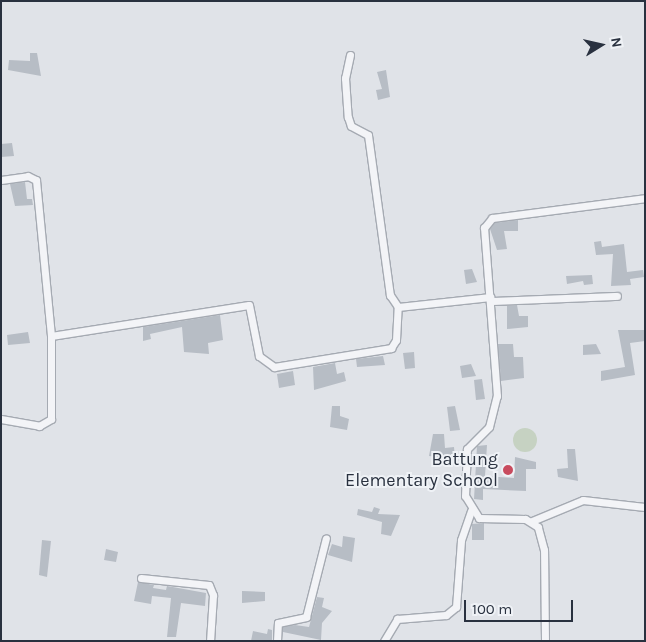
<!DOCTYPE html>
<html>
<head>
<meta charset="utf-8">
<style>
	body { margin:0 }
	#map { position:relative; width:646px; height:642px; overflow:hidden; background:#e0e3e8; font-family:Karla,sans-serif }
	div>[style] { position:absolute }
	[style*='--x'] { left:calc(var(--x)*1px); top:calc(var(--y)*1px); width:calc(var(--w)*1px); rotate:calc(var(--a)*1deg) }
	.green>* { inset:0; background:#c6d2c2 }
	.round { border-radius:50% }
	.building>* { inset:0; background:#b7bdc5 }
	.roads { filter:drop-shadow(1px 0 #a5aab2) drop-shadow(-1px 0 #a5aab2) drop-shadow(0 1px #a5aab2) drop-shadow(0 -1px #a5aab2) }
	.minor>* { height:7px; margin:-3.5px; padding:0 3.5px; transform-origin:3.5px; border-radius:3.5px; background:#f3f4f7 }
	.dots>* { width:14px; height:14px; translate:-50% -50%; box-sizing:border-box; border:2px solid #eff2f6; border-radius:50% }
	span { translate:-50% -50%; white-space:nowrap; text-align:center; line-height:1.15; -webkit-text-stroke:4px #eff2f6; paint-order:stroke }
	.poi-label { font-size:18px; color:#29313f }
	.right { translate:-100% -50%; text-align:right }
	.frame { position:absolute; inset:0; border:2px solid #29313f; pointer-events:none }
	.north { position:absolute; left:576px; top:20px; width:50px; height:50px; -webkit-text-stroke:4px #eff2f6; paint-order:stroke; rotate:80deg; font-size:14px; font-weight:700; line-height:20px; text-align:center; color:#29313f }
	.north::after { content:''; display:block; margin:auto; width:18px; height:22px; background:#29313f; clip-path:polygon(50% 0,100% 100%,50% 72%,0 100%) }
	.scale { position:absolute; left:464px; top:600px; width:109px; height:22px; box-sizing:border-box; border:2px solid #29313f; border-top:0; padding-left:6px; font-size:15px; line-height:18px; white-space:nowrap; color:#29313f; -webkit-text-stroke:4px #eff2f6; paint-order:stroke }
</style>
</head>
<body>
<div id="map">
	<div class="green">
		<i class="round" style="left:513px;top:428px;width:24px;height:24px"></i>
	</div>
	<div class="building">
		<i style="clip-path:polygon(30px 53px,37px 53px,41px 76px,8px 70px,9px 60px,30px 61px)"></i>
		<i style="clip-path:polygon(386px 70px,390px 97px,378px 100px,376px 90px,382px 89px,377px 72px)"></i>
		<i style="clip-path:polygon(12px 143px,14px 156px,1px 157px,1px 144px)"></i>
		<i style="clip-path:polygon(25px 182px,27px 199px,32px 199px,33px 205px,15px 206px,10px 184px)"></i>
		<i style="clip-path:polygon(518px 220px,518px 231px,504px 231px,507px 249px,497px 250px,490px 229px,495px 223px)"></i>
		<i style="clip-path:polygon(601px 241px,602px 247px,624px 244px,627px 272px,643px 270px,644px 277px,630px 279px,631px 285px,611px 286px,613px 254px,596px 255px,594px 242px)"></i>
		<i style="clip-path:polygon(472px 269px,477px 282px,466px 284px,464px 270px)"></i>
		<i style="clip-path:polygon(592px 275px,593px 284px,584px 285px,583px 281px,567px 284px,566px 276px)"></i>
		<i style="clip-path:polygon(517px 305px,519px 316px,528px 316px,528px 327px,507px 329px,507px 306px)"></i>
		<i style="clip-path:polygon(220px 315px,223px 340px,208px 343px,209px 354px,184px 352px,182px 327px,150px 334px,151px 339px,143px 341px,143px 327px)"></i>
		<i style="clip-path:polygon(618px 330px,645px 330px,645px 341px,630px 343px,635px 375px,601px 381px,601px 371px,625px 367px)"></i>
		<i style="clip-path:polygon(28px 332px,30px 343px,8px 345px,7px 335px)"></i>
		<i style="clip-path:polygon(498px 344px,513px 344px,514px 357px,523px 357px,524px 378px,501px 381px)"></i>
		<i style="clip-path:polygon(596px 344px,601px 354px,583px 355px,583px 345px)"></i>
		<i style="clip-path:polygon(414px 352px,415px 368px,405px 369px,403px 353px)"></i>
		<i style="clip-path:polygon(383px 356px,385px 365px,357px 367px,356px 359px)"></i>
		<i style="clip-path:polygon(335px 363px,337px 374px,344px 372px,346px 381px,314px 390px,313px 367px)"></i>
		<i style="clip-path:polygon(471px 364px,476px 376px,462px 378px,460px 366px)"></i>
		<i style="clip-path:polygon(293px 371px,295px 385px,279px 388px,277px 374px)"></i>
		<i style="clip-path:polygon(482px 379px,485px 399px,476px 400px,474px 380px)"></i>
		<i style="clip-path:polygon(332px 406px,340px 406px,340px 416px,349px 419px,347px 430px,330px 427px)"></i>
		<i style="clip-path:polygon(455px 406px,460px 430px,450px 431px,447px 407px)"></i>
		<i style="clip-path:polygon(433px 434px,444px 434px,445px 448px,454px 447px,455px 459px,429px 456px)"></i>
		<i style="clip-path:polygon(487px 445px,485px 476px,514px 478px,515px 457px,536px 462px,536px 469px,526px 469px,526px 491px,483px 489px,483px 500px,474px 499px,477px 446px)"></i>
		<i style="clip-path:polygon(567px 449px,575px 449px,578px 481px,558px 477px,557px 469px,568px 468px)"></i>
		<i style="clip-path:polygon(374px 507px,380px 509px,378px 514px,400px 515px,391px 536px,381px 534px,382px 522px,357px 515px,358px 509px,372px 512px)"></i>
		<i style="clip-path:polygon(484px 523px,484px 540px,472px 540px,472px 524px)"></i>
		<i style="clip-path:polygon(343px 536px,355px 538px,352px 562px,328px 555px,332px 544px,342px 547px)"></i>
		<i style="clip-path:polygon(42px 540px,51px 541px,47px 577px,39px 575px)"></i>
		<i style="clip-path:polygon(106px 549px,118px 552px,116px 562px,104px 560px)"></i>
		<i style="clip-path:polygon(138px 582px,154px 585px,153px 588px,166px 590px,167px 586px,206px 593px,205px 606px,181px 603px,176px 637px,167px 637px,171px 598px,152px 596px,151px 604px,134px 601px)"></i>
		<i style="clip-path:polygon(242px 591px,265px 592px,265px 601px,242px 603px)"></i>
		<i style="clip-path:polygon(317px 597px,324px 598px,322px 607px,332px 611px,322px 623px,321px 640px,283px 632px,283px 627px,295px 625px,309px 627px)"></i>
		<i style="clip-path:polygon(268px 629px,272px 630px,272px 641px,251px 641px,253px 631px,267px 634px)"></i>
	</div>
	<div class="roads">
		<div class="minor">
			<i style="--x:350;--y:55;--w:24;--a:102"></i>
			<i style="--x:345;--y:78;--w:39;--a:86"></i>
			<i style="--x:348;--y:117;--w:9;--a:72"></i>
			<i style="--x:351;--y:126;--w:19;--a:28"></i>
			<i style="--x:368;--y:135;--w:162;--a:82.2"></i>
			<i style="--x:390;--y:295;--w:14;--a:56"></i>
			<i style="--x:1;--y:180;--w:27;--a:-8"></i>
			<i style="--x:28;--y:176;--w:9;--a:27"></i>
			<i style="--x:36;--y:180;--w:157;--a:84.5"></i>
			<i style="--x:490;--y:301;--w:127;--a:-2.3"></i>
			<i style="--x:1;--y:419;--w:39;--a:10"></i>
			<i style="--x:39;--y:426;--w:14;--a:-30"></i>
			<i style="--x:51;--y:419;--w:83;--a:-90"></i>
			<i style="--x:51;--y:336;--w:200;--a:-8.9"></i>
			<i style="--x:249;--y:305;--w:52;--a:78.9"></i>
			<i style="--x:259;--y:356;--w:19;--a:36"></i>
			<i style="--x:274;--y:367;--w:119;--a:-9.2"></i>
			<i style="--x:391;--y:348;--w:9;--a:-58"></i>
			<i style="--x:396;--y:340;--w:33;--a:-87"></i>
			<i style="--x:398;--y:307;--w:93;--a:-6.2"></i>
			<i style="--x:532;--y:521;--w:55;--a:-22.4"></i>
			<i style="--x:583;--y:500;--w:62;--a:6.4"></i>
			<i style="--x:141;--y:578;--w:68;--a:5.9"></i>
			<i style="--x:209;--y:585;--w:11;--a:68"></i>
			<i style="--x:213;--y:595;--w:46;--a:93.7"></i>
			<i style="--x:277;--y:641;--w:18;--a:-87"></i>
			<i style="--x:278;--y:623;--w:29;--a:-12"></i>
			<i style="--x:306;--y:617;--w:81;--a:-75.8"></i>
			<i style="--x:384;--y:641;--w:26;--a:-59"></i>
			<i style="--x:397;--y:619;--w:49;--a:-4.7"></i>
			<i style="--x:446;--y:615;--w:13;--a:-39"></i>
			<i style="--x:456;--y:607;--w:67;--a:-85.7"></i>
			<i style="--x:461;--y:540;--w:31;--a:-71"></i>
			<i style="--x:545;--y:641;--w:91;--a:-90.6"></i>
			<i style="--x:544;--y:550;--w:24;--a:-105"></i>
			<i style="--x:538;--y:527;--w:15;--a:-148"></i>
			<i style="--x:525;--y:519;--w:46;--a:-178.8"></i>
			<i style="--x:479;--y:518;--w:26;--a:-122"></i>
			<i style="--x:465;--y:496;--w:47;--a:-87.6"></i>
			<i style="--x:467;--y:449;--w:31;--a:-45"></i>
			<i style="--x:489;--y:427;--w:32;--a:-76"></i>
			<i style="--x:497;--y:396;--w:169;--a:-94.4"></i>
			<i style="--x:484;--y:228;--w:13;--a:-51"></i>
			<i style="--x:492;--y:218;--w:154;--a:-7.4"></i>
		</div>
	</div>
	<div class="dots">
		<i style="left:508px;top:470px;background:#c84b5e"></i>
	</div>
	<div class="poi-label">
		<span class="right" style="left:498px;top:470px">Battung<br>Elementary School</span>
	</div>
	<div class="frame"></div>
	<div class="north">N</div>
	<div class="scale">100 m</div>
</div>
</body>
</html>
